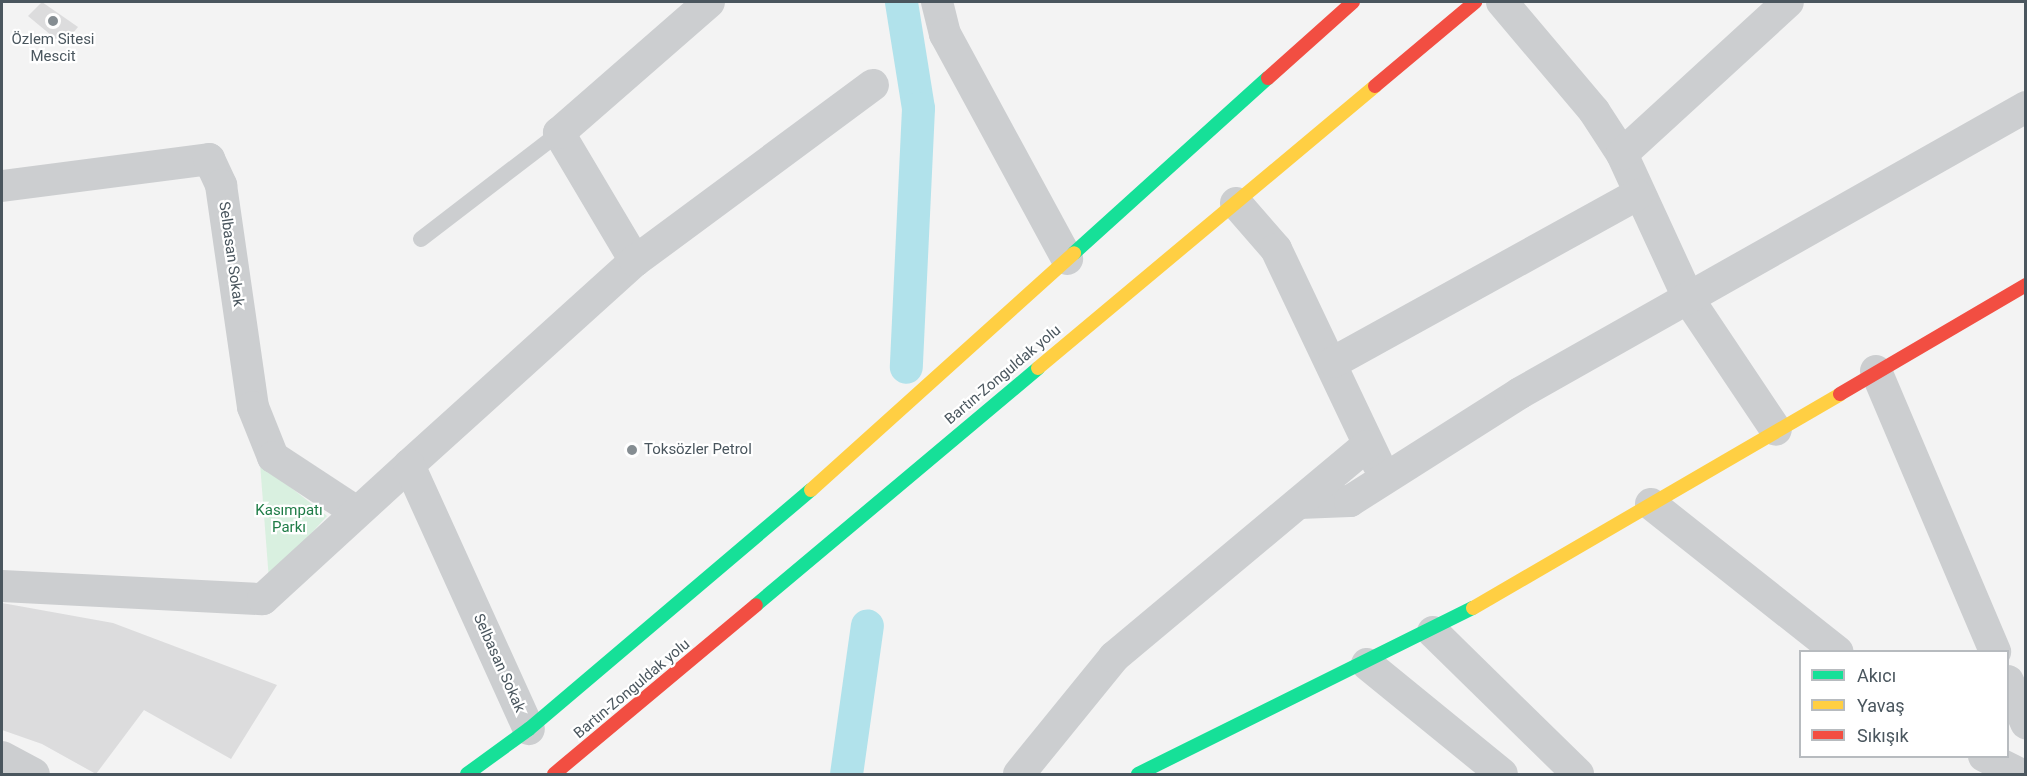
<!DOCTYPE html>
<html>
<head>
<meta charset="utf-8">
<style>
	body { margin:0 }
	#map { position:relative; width:2027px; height:776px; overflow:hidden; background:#f3f3f3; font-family:Roboto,sans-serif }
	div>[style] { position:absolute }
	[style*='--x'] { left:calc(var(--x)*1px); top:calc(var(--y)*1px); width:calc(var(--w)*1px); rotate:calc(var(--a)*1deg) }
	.green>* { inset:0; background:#d9f0e0 }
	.canal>* { height:33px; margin:-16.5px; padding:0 16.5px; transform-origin:16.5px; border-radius:16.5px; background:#b1e2eb }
	.building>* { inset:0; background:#dcdcdd }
	.lane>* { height:16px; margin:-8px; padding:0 8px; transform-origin:8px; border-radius:8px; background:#ccced0 }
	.street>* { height:32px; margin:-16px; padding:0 16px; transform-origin:16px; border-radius:16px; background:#ccced0 }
	.fast>* { height:14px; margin:-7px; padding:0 7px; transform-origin:7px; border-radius:7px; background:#16e098 }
	.slow>* { height:14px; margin:-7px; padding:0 7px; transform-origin:7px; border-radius:7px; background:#ffcf43 }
	.jam>* { height:14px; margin:-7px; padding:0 7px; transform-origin:7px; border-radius:7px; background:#f24e42 }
	.dots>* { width:16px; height:16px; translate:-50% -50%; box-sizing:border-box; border:3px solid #fff; border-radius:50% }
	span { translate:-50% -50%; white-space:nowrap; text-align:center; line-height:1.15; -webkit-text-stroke:4.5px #fff; paint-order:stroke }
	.poi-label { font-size:15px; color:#4a565e }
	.left { translate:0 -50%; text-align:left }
	.street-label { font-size:15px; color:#4a565e }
	.park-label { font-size:15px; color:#1f7c47 }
	.frame { position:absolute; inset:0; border:3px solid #4a565e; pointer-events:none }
	.legend { position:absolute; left:1799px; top:650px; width:210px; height:108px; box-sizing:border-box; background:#fff; border:2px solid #b7bbbf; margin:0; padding:8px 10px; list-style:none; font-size:18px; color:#4a565e }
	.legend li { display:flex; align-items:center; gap:12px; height:30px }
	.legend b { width:30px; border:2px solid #b7bbbf }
</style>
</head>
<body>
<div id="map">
	<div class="green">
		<i style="clip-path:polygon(260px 463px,327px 516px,269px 580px)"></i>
	</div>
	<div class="canal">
		<i style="--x:901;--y:2;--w:107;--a:80.9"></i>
		<i style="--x:918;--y:108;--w:259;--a:92.7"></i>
		<i style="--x:846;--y:774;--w:150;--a:-82"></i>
	</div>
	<div class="building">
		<i style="clip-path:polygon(42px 2px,78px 27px,63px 45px,28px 16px)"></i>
		<i style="clip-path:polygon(2px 603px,113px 623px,277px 685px,231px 759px,144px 710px,96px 774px,42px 744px,2px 730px)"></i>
	</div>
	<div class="lane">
		<i style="--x:421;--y:239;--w:174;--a:-37.5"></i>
	</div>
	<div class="street">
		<i style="--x:937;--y:2;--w:33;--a:76"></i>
		<i style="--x:945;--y:34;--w:256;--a:61.5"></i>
		<i style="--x:1502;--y:2;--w:143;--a:49.8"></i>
		<i style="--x:1594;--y:111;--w:51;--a:56.9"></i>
		<i style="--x:1622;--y:154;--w:161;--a:65.3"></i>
		<i style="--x:1689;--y:300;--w:156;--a:56.2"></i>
		<i style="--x:1622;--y:154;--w:225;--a:-42.5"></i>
		<i style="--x:2;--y:186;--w:209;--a:-7.4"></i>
		<i style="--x:209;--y:159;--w:29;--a:65"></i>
		<i style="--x:221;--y:185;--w:224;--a:81.8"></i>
		<i style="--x:253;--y:407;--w:54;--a:68.2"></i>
		<i style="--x:273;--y:457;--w:98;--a:33.4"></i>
		<i style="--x:1236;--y:203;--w:61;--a:49"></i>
		<i style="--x:1276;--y:249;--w:238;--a:64.6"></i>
		<i style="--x:635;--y:261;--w:149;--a:-120.7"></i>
		<i style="--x:559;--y:133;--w:199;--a:-41.1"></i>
		<i style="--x:1334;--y:362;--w:346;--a:-28.9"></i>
		<i style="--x:1876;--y:371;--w:305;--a:67"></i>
		<i style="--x:409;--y:465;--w:304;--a:-42.1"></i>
		<i style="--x:635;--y:261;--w:296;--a:-36.5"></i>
		<i style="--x:1299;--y:503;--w:51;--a:-2.2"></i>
		<i style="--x:1350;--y:501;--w:201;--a:-32.4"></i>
		<i style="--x:1520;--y:393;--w:581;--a:-29.48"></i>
		<i style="--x:1651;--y:504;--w:238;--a:38.4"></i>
		<i style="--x:2;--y:586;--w:261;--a:2.9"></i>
		<i style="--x:263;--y:599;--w:198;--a:-42.5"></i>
		<i style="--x:409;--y:465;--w:290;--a:65.6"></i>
		<i style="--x:1433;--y:632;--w:203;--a:44.4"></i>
		<i style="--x:1367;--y:664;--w:174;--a:39.2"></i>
		<i style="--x:2008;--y:681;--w:46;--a:66.8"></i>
		<i style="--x:1984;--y:756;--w:40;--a:26.6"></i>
		<i style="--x:2;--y:757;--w:36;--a:28"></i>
		<i style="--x:1019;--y:774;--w:151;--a:-50.9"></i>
		<i style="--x:1114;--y:657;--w:329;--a:-39.9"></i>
	</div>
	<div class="fast">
		<i style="--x:1074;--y:253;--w:261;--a:-42.1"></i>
		<i style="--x:756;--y:605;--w:368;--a:-40"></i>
		<i style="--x:467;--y:774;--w:77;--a:-36"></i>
		<i style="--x:529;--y:729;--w:370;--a:-40.3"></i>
		<i style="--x:1138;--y:774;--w:374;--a:-26.4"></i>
	</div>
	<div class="slow">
		<i style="--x:1038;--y:368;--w:439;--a:-39.9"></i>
		<i style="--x:811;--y:490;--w:354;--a:-42"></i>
		<i style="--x:1473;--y:608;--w:425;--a:-30.2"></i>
	</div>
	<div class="jam">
		<i style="--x:1268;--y:78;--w:114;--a:-41.8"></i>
		<i style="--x:1375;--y:86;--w:131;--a:-40"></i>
		<i style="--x:1840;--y:394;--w:216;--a:-30.4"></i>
		<i style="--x:554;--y:774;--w:263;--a:-39.9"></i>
	</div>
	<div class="dots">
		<i style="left:53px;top:21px;background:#858d92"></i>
		<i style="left:632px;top:450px;background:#858d92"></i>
	</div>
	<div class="poi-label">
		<span style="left:53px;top:48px">Özlem Sitesi<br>Mescit</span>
		<span class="left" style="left:644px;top:450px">Toksözler Petrol</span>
	</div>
	<div class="street-label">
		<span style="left:231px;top:254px;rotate:82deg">Selbasan Sokak</span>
		<span style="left:1003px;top:375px;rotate:-40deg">Bartın-Zonguldak yolu</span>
		<span style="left:499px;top:663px;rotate:66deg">Selbasan Sokak</span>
		<span style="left:632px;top:689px;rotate:-40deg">Bartın-Zonguldak yolu</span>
	</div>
	<div class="park-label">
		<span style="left:289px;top:519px">Kasımpatı<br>Parkı</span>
	</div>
	<div class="frame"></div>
	<ul class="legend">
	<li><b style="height:8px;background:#16e098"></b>Akıcı</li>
	<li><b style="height:8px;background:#ffcf43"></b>Yavaş</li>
	<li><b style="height:8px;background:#f24e42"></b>Sıkışık</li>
	</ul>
</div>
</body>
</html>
